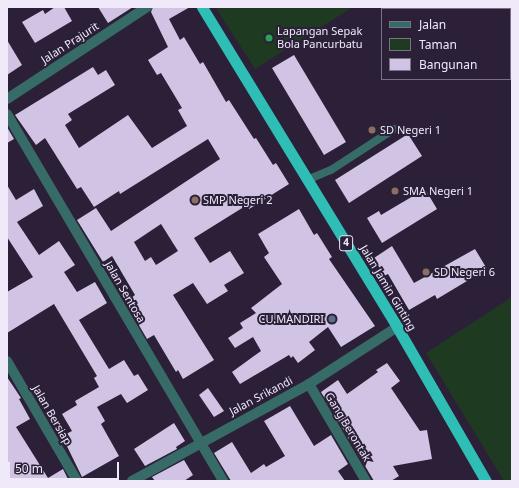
<!DOCTYPE html>
<html>
<head>
<meta charset="utf-8">
<style>
	body { margin:0 }
	#map { position:relative; width:519px; height:488px; overflow:hidden; background:#2b2038; font-family:"Noto Sans",sans-serif }
	div>[style] { position:absolute }
	[style*='--x'] { left:calc(var(--x)*1px); top:calc(var(--y)*1px); width:calc(var(--w)*1px); rotate:calc(var(--a)*1deg) }
	.green>* { inset:0; background:#1e3a21 }
	.building>* { inset:0; background:#d0c3e3 }
	.service>* { height:8px; margin:-4px; padding:0 4px; transform-origin:4px; border-radius:4px; background:#376b67 }
	.minor>* { height:10px; margin:-5px; padding:0 5px; transform-origin:5px; border-radius:5px; background:#376b67 }
	.trunk>* { height:11px; margin:-5.5px; padding:0 5.5px; transform-origin:5.5px; border-radius:5.5px; background:#2fbeb5 }
	.dots>* { width:11px; height:11px; translate:-50% -50%; box-sizing:border-box; border:2px solid #2b2038; border-radius:50% }
	span { translate:-50% -50%; white-space:nowrap; text-align:center; line-height:1.15; -webkit-text-stroke:4px #2b2038; paint-order:stroke }
	.shield-label span { padding:1px 3px; background:#2b2038; border:1px solid; border-radius:3px; -webkit-text-stroke-width:0 }
	.shield-label { font-size:10px; color:#f0e9fa; font-weight:700 }
	.poi-label { font-size:11px; color:#f0e9fa }
	.left { translate:0 -50%; text-align:left }
	.right { translate:-100% -50%; text-align:right }
	.street-label { font-size:11px; color:#f0e9fa }
	.frame { position:absolute; inset:0; border:8px solid #f0e9fa; pointer-events:none }
	.legend { position:absolute; left:381px; top:8px; width:130px; height:72px; box-sizing:border-box; background:#2b2038; border:1px solid #7a7086; margin:0; padding:5px 7px; list-style:none; font-size:12px; color:#f0e9fa }
	.legend li { display:flex; align-items:center; gap:8px; height:20px }
	.legend b { width:20px; border:1px solid #7a7086 }
	.scale { position:absolute; left:8px; top:462px; width:111px; height:18px; box-sizing:border-box; border:2px solid #f0e9fa; border-top:0; padding-left:5px; font-size:12px; line-height:14px; white-space:nowrap; color:#f0e9fa; -webkit-text-stroke:3px #2b2038; paint-order:stroke }
</style>
</head>
<body>
<div id="map">
	<div class="green">
		<i style="clip-path:polygon(215px 7px,353px 7px,255px 69px)"></i>
		<i style="clip-path:polygon(512px 297px,512px 481px,504px 481px,426px 353px)"></i>
	</div>
	<div class="building">
		<i style="clip-path:polygon(55px 7px,64px 7px,72px 21px,35px 43px,22px 22px,43px 10px,45px 14px)"></i>
		<i style="clip-path:polygon(98px 7px,133px 7px,108px 23px)"></i>
		<i style="clip-path:polygon(evenodd,153px 7px,190px 7px,169px 19px,180px 40px,184px 37px,200px 64px,203px 62px,226px 102px,229px 100px,254px 139px,256px 138px,273px 165px,276px 163px,289px 184px,249px 209px,247px 205px,194px 238px,210px 263px,230px 251px,244px 273px,224px 285px,228px 291px,207px 304px,193px 283px,173px 295px,214px 360px,183px 379px,178px 370px,176px 372px,154px 335px,147px 339px,133px 315px,139px 311px,131px 298px,135px 295px,112px 256px,103px 262px,77px 220px,96px 208px,111px 231px,220px 159px,208px 139px,120px 194px,119px 191px,94px 207px,81px 187px,77px 189px,45px 138px,36px 145px,15px 115px,93px 67px,98px 75px,106px 70px,115px 85px,68px 114px,72px 120px,65px 125px,79px 148px,128px 115px,152px 148px,187px 126px,178px 110px,182px 108px,161px 73px,157px 75px,148px 60px,168px 47px,151px 12px,153px 7px,161px 224px,178px 251px,156px 265px,151px 257px,145px 261px,134px 242px,161px 224px)"></i>
		<i style="clip-path:polygon(7px 40px,22px 65px,7px 75px)"></i>
		<i style="clip-path:polygon(294px 55px,346px 142px,324px 155px,272px 68px)"></i>
		<i style="clip-path:polygon(7px 127px,14px 139px,7px 143px)"></i>
		<i style="clip-path:polygon(408px 134px,422px 156px,349px 203px,335px 180px)"></i>
		<i style="clip-path:polygon(7px 185px,16px 200px,34px 189px,43px 206px,17px 222px,39px 255px,59px 241px,75px 265px,64px 272px,77px 292px,95px 282px,107px 303px,79px 320px,109px 369px,124px 360px,134px 376px,138px 374px,148px 390px,127px 403px,121px 394px,97px 407px,105px 421px,101px 424px,119px 456px,82px 477px,62px 436px,72px 431px,62px 414px,77px 405px,75px 401px,99px 387px,94px 378px,97px 376px,54px 304px,7px 333px,7px 292px,33px 277px,7px 237px)"></i>
		<i style="clip-path:polygon(425px 189px,437px 209px,382px 243px,367px 218px,379px 211px,381px 215px)"></i>
		<i style="clip-path:polygon(299px 209px,314px 235px,317px 233px,332px 257px,329px 259px,375px 326px,341px 347px,328px 327px,309px 342px,315px 350px,298px 363px,293px 356px,291px 358px,289px 355px,240px 384px,232px 372px,261px 351px,253px 337px,235px 348px,228px 338px,243px 328px,240px 323px,256px 313px,251px 308px,282px 284px,264px 257px,269px 253px,258px 234px)"></i>
		<i style="clip-path:polygon(392px 246px,414px 283px,475px 249px,487px 269px,437px 299px,435px 295px,409px 310px,388px 274px,384px 276px,374px 258px)"></i>
		<i style="clip-path:polygon(387px 363px,400px 381px,391px 388px,420px 431px,427px 430px,432px 459px,393px 466px,399px 476px,391px 481px,374px 481px,321px 392px,338px 380px,347px 394px,378px 372px,376px 370px)"></i>
		<i style="clip-path:polygon(7px 377px,21px 398px,19px 399px,30px 419px,16px 427px,48px 478px,63px 469px,69px 481px,7px 481px)"></i>
		<i style="clip-path:polygon(208px 388px,224px 411px,214px 417px,199px 395px)"></i>
		<i style="clip-path:polygon(290px 406px,314px 446px,331px 435px,348px 464px,338px 471px,345px 481px,231px 481px,214px 453px,232px 442px,251px 473px,264px 464px,266px 467px,285px 456px,264px 421px)"></i>
		<i style="clip-path:polygon(174px 423px,185px 441px,176px 447px,177px 449px,145px 466px,134px 449px)"></i>
		<i style="clip-path:polygon(184px 460px,193px 475px,184px 481px,155px 481px,152px 477px)"></i>
	</div>
	<div class="service">
		<i style="--x:307;--y:180;--w:26;--a:-23"></i>
		<i style="--x:331;--y:170;--w:75;--a:-33.1"></i>
	</div>
	<div class="minor">
		<i style="--x:7;--y:99;--w:168;--a:-33.3"></i>
		<i style="--x:7;--y:114;--w:426;--a:59.5"></i>
		<i style="--x:7;--y:361;--w:139;--a:59.7"></i>
		<i style="--x:309;--y:384;--w:113;--a:59.6"></i>
		<i style="--x:132;--y:481;--w:202;--a:-28.7"></i>
		<i style="--x:309;--y:384;--w:105;--a:-32.9"></i>
	</div>
	<div class="trunk">
		<i style="--x:202;--y:7;--w:375;--a:58.6"></i>
		<i style="--x:397;--y:327;--w:178;--a:60"></i>
	</div>
	<div class="dots">
		<i style="left:269px;top:38px;background:#2e9e5b"></i>
		<i style="left:372px;top:130px;background:#8d6e63"></i>
		<i style="left:395px;top:191px;background:#8d6e63"></i>
		<i style="left:195px;top:200px;background:#8d6e63"></i>
		<i style="left:426px;top:272px;background:#8d6e63"></i>
		<i style="left:332px;top:319px;background:#5c6f8a"></i>
	</div>
	<div class="shield-label">
		<span style="left:346px;top:243px">4</span>
	</div>
	<div class="poi-label">
		<span class="left" style="left:277px;top:38px">Lapangan Sepak<br>Bola Pancurbatu</span>
		<span class="left" style="left:380px;top:130px">SD Negeri 1</span>
		<span class="left" style="left:403px;top:191px">SMA Negeri 1</span>
		<span class="left" style="left:203px;top:200px">SMP Negeri 2</span>
		<span class="left" style="left:434px;top:272px">SD Negeri 6</span>
		<span class="right" style="left:324px;top:319px">CU.MANDIRI</span>
	</div>
	<div class="street-label">
		<span style="left:70px;top:43px;rotate:-33deg">Jalan Prajurit</span>
		<span style="left:388px;top:288px;rotate:59deg">Jalan Jamin Ginting</span>
		<span style="left:125px;top:292px;rotate:60deg">Jalan Sentosa</span>
		<span style="left:261px;top:396px;rotate:-28deg">Jalan Srikandi</span>
		<span style="left:52px;top:415px;rotate:60deg">Jalan Bersiap</span>
		<span style="left:348px;top:427px;rotate:59deg">Gang Berontak</span>
	</div>
	<div class="frame"></div>
	<ul class="legend">
	<li><b style="height:5px;background:#376b67"></b>Jalan</li>
	<li><b style="height:11px;background:#1e3a21"></b>Taman</li>
	<li><b style="height:11px;background:#d0c3e3"></b>Bangunan</li>
	</ul>
	<div class="scale">50 m</div>
</div>
</body>
</html>
